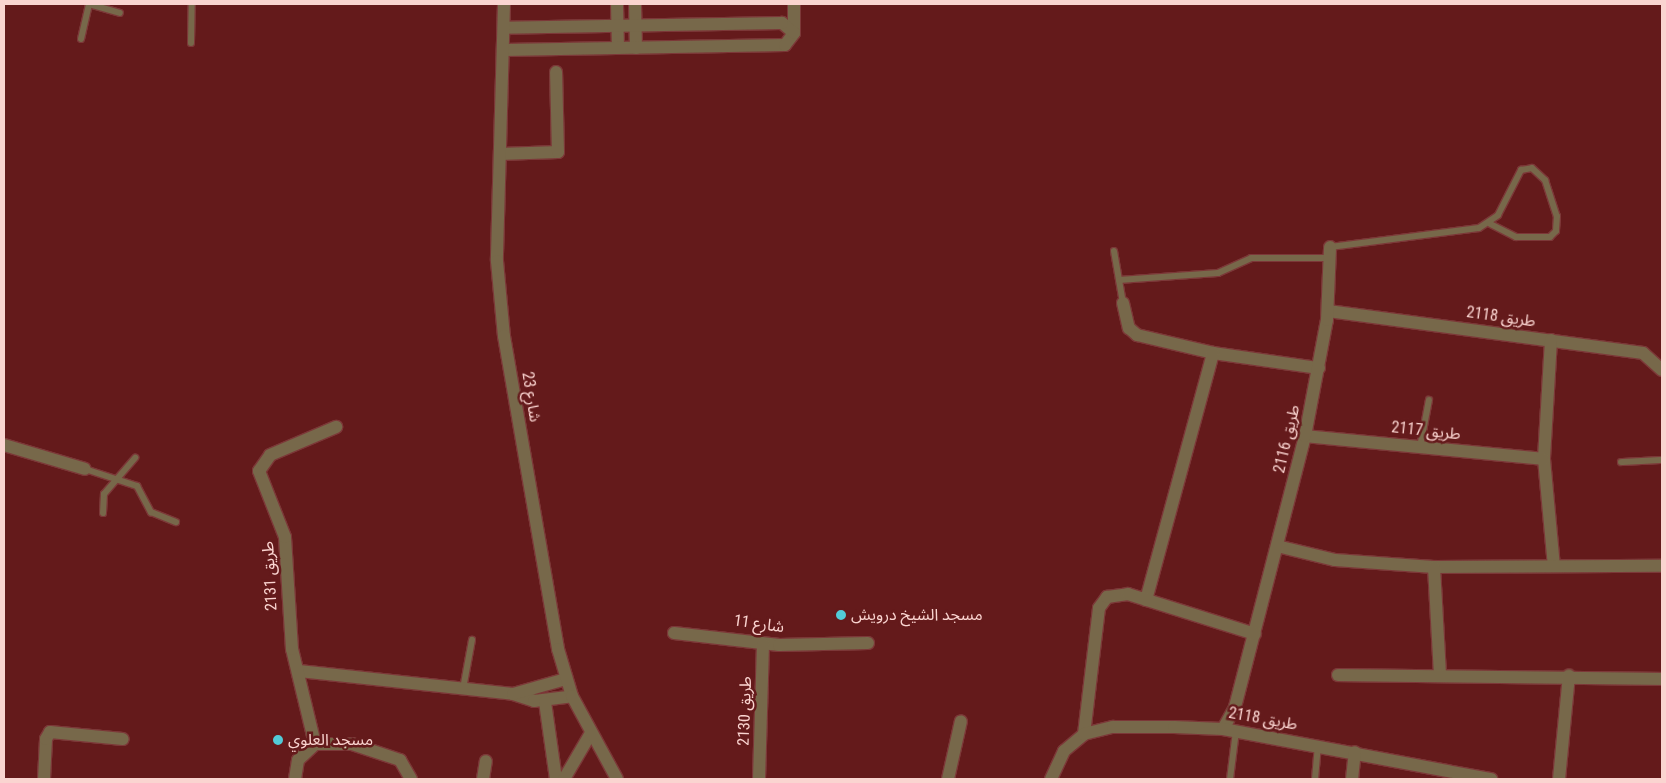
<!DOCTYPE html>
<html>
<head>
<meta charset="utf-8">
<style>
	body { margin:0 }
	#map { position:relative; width:1666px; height:783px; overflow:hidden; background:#641a1b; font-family:"Roboto Condensed","Noto Sans Arabic",sans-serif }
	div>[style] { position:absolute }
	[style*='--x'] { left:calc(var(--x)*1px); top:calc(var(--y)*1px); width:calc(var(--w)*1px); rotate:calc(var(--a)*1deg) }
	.roads { filter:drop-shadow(1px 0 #7c3838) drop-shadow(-1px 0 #7c3838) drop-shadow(0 1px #7c3838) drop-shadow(0 -1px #7c3838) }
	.service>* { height:6px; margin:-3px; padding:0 3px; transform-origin:3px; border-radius:3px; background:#77684a }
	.minor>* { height:12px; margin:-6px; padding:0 6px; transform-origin:6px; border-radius:6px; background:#77684a }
	.tertiary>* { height:12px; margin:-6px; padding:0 6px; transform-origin:6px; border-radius:6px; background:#77684a }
	.dots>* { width:14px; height:14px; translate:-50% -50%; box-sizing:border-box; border:2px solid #641a1b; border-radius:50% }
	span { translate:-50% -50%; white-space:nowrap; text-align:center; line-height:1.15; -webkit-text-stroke:5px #641a1b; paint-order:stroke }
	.street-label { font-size:16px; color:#fad4d0 }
	.poi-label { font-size:16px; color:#fad4d0 }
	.left { translate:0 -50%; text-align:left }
	.frame { position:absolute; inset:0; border:5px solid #fad4d0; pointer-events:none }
</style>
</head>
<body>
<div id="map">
	<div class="roads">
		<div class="service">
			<i style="--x:89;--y:4;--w:32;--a:16"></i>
			<i style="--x:81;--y:39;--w:36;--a:-77"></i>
			<i style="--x:191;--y:43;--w:39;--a:-89"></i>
			<i style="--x:1330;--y:247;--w:150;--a:-7.3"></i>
			<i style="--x:1479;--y:228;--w:23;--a:-34"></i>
			<i style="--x:1498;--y:215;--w:51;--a:-62.9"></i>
			<i style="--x:1521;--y:170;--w:11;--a:-10"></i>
			<i style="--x:1532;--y:168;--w:18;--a:43"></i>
			<i style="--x:1545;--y:180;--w:38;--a:72"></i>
			<i style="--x:1557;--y:216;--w:15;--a:94"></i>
			<i style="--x:1556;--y:231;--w:8;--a:135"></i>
			<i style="--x:1550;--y:237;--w:34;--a:180"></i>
			<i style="--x:1516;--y:237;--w:29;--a:-153"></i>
			<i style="--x:1114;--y:251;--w:53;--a:80.2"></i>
			<i style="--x:1119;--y:280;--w:99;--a:-4"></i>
			<i style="--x:1218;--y:273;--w:36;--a:-24"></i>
			<i style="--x:1251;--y:258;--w:78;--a:0"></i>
			<i style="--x:1420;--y:447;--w:48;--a:-79.2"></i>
			<i style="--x:1621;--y:462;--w:41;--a:-2.8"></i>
			<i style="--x:85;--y:469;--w:55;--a:18.1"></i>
			<i style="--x:137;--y:486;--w:30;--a:62"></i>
			<i style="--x:151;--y:512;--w:27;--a:22"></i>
			<i style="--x:103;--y:513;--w:19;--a:-87"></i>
			<i style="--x:104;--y:494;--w:48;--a:-49.3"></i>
			<i style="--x:463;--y:689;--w:50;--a:-79.6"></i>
			<i style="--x:1230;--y:779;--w:48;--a:-82.9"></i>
			<i style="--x:1315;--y:779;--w:32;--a:-85"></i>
		</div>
		<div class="minor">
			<i style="--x:617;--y:4;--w:44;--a:88.7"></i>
			<i style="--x:635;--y:4;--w:44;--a:88.7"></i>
			<i style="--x:794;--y:4;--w:29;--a:90"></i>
			<i style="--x:504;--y:50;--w:281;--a:-1"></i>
			<i style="--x:785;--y:45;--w:15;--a:-53"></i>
			<i style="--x:794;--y:33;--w:16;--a:-140"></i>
			<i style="--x:782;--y:23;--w:278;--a:179"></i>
			<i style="--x:500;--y:154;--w:58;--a:-2"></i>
			<i style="--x:558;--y:152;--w:80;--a:-91.4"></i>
			<i style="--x:1123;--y:303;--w:26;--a:77"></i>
			<i style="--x:1129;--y:328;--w:11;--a:41"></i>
			<i style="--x:1137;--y:335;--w:78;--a:13.3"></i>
			<i style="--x:1213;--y:353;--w:107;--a:8.1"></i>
			<i style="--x:1328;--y:311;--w:318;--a:7.6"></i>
			<i style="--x:1643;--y:353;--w:25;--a:42"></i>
			<i style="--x:1551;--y:340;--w:119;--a:93.4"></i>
			<i style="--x:1544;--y:459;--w:107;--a:84.7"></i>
			<i style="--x:1305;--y:436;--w:240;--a:5.5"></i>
			<i style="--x:4;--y:445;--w:84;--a:16.5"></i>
			<i style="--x:1277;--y:546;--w:60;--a:13.6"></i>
			<i style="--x:1335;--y:560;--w:99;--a:4"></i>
			<i style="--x:1434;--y:567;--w:228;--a:-0.3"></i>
			<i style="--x:1434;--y:567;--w:106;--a:86.8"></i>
			<i style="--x:1146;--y:600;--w:256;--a:-74.8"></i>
			<i style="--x:674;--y:633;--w:106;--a:6.5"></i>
			<i style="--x:779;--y:645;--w:89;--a:-1.3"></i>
			<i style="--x:299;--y:671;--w:215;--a:6.1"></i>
			<i style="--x:513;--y:694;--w:22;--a:18"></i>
			<i style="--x:534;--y:701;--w:38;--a:-7"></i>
			<i style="--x:1338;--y:675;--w:324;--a:0.7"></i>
			<i style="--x:513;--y:694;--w:55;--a:-15.8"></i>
			<i style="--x:545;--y:702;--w:78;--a:81.9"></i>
			<i style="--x:1223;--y:729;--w:25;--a:-61"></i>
			<i style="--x:1235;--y:707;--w:280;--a:-75.5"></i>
			<i style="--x:1305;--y:436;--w:118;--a:-79.3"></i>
			<i style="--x:1327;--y:320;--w:73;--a:-87.6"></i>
			<i style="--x:1084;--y:734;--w:127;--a:-83.2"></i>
			<i style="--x:1099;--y:608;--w:14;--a:-54"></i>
			<i style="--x:1107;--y:597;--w:21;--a:-8"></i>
			<i style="--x:1128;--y:594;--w:133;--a:17.5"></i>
			<i style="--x:315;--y:744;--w:98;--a:-103.6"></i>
			<i style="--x:292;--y:649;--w:112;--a:-93.6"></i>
			<i style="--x:285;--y:537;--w:71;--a:-111.5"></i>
			<i style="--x:259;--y:471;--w:19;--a:-55"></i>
			<i style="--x:270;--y:455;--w:72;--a:-23"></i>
			<i style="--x:44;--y:779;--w:40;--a:-87.1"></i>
			<i style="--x:46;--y:739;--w:8;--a:-60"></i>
			<i style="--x:50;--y:732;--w:73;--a:5.5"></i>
			<i style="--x:295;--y:779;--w:19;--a:-81"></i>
			<i style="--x:298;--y:760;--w:23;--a:-43"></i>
			<i style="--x:315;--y:744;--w:37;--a:0"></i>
			<i style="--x:352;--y:744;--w:51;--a:18.4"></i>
			<i style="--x:400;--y:760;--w:22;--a:60"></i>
			<i style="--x:483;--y:779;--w:18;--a:-81"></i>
			<i style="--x:564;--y:779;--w:53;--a:-59.6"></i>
			<i style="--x:759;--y:779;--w:135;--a:-88.3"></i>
			<i style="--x:948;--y:779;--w:59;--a:-77.4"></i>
			<i style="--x:1051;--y:779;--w:31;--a:-65"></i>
			<i style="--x:1064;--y:751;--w:26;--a:-40"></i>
			<i style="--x:1084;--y:734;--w:30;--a:-14"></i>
			<i style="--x:1113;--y:727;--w:61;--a:0"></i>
			<i style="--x:1174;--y:727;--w:49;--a:2.3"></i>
			<i style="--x:1223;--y:729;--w:273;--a:10.6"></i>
			<i style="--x:1352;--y:779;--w:27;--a:-84"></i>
			<i style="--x:1559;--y:779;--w:104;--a:-84.5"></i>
		</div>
		<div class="tertiary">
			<i style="--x:504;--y:4;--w:257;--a:91.6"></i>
			<i style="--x:497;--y:261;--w:75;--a:84.7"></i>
			<i style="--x:504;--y:336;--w:318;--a:80.2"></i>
			<i style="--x:558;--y:649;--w:49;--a:73.4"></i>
			<i style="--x:572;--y:696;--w:94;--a:61.5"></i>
		</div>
	</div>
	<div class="dots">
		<i style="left:841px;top:615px;background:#52cbd7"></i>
		<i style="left:278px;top:740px;background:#52cbd7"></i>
	</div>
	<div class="street-label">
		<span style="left:1501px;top:317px;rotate:8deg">طريق 2118</span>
		<span style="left:531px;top:397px;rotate:81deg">شارع 23</span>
		<span style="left:1426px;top:431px;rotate:6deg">طريق 2117</span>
		<span style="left:1287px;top:439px;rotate:-77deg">طريق 2116</span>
		<span style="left:270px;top:576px;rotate:-93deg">طريق 2131</span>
		<span style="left:759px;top:624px;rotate:8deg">شارع 11</span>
		<span style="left:745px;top:711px;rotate:-88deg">طريق 2130</span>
		<span style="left:1263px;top:719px;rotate:10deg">طريق 2118</span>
	</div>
	<div class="poi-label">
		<span class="left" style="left:851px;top:615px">مسجد الشيخ درويش</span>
		<span class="left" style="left:288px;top:740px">مسجد العلوي</span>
	</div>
	<div class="frame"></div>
</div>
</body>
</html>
